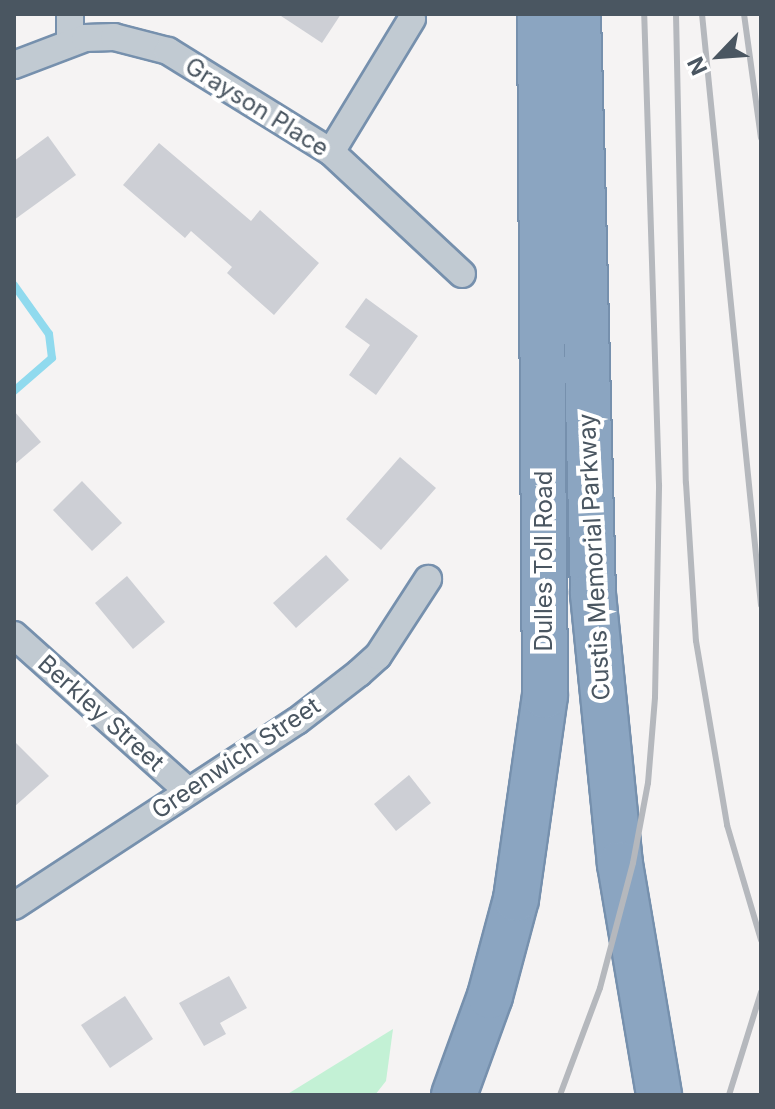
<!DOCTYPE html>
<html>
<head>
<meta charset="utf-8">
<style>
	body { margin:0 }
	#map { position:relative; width:775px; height:1109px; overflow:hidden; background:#f5f3f3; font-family:Inter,sans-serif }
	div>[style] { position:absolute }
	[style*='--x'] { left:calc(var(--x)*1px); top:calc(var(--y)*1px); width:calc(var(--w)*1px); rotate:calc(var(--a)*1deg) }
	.green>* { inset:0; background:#c3f1d5 }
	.stream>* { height:8px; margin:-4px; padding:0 4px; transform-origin:4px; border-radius:4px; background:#90daee }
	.building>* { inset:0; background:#cdcfd5 }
	.roads { filter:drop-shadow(2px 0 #7690ad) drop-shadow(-2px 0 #7690ad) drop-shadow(0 2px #7690ad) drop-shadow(0 -2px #7690ad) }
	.street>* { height:26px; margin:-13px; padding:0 13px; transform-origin:13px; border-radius:13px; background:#c1cad2 }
	.highway>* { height:44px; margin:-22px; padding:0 22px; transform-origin:22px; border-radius:22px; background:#8ba5c1 }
	.rail>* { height:6px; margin:-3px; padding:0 3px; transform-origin:3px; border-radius:3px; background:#b5b8bd }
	span { translate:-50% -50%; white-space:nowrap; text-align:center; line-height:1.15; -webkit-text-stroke:8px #fff; paint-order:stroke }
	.street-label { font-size:24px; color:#4a5661 }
	.frame { position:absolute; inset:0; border:16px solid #4a5661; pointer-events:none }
	.north { position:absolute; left:679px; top:16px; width:80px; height:80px; -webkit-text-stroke:6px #fff; paint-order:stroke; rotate:245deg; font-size:22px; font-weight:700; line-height:32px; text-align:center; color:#4a5661 }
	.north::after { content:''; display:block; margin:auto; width:28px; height:36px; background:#4a5661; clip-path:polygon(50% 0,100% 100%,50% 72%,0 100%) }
</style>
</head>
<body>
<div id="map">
	<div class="green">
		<i style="clip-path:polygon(393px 1029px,386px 1081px,375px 1095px,286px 1095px)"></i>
	</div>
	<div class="stream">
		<i style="--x:14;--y:285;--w:60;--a:54.5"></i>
		<i style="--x:49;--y:334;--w:24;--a:83"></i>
		<i style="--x:52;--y:358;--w:50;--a:139"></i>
	</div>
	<div class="building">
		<i style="clip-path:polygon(278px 14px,341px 14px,322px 43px)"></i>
		<i style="clip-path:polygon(48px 136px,76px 175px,14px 220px,14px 161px)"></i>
		<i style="clip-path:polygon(159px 143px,251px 221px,260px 210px,319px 263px,274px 315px,227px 273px,232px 267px,191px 231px,185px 238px,123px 185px)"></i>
		<i style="clip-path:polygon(366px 298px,418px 336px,376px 395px,349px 375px,370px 345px,345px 327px)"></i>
		<i style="clip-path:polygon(14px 411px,41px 442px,14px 465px)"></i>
		<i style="clip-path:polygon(400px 457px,436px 488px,381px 550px,346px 519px)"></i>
		<i style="clip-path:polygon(82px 481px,122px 523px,92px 551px,53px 510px)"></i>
		<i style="clip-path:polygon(326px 555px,349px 580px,296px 628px,273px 603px)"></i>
		<i style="clip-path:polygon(127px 576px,165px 622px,133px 649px,95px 603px)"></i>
		<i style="clip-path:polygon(14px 741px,49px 776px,14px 807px)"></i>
		<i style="clip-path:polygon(409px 775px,431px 803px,396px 831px,374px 804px)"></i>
		<i style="clip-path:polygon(229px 976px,247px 1008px,220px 1023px,226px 1034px,204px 1046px,179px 1003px)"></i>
		<i style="clip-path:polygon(125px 996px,153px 1039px,110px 1068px,81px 1025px)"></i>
	</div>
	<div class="roads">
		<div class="street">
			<i style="--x:70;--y:14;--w:27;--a:90"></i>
			<i style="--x:14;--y:65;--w:76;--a:-20.8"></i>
			<i style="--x:85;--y:38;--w:29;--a:-2"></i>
			<i style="--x:114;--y:37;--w:56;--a:14.5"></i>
			<i style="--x:168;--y:51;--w:192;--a:31.8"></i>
			<i style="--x:331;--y:152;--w:179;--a:43"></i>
			<i style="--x:331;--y:152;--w:156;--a:-58.7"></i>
			<i style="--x:14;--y:635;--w:234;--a:41.9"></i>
			<i style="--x:14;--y:906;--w:338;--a:-33.2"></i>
			<i style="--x:297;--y:721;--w:78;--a:-37.7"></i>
			<i style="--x:359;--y:673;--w:25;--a:-42"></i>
			<i style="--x:378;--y:656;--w:92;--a:-57"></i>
		</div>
		<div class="highway">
			<i style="--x:578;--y:14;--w:580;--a:88.52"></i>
			<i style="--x:593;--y:594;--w:271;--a:84.3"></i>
			<i style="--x:620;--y:864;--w:234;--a:80.4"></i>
			<i style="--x:454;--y:1095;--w:105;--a:-70"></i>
			<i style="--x:490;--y:996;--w:100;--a:-75"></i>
			<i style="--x:516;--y:899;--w:205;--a:-81.9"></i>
			<i style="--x:545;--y:696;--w:682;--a:-90.42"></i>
		</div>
	</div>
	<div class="rail">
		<i style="--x:676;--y:14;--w:469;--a:88.8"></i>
		<i style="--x:686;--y:483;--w:158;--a:86.4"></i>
		<i style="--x:696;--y:641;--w:187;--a:80.4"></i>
		<i style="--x:727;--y:825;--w:120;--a:73.5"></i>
		<i style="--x:702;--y:14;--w:594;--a:84.3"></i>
		<i style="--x:744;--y:14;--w:125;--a:82.2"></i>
		<i style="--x:560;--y:1095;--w:114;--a:-69.5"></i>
		<i style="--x:600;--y:988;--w:129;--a:-75.2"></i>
		<i style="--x:633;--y:863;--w:81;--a:-79.4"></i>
		<i style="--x:648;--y:783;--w:86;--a:-85.3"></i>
		<i style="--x:655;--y:697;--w:212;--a:-88.9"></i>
		<i style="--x:659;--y:485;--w:471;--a:-91.8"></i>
		<i style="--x:729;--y:1095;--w:108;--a:-72.7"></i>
	</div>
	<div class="street-label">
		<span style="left:257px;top:107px;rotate:32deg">Grayson Place</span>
		<span style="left:594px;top:557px;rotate:-93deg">Custis Memorial Parkway</span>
		<span style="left:544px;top:561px;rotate:-90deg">Dulles Toll Road</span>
		<span style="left:101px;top:713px;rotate:42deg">Berkley Street</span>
		<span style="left:236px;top:758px;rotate:-34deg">Greenwich Street</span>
	</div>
	<div class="frame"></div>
	<div class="north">N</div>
</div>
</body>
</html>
